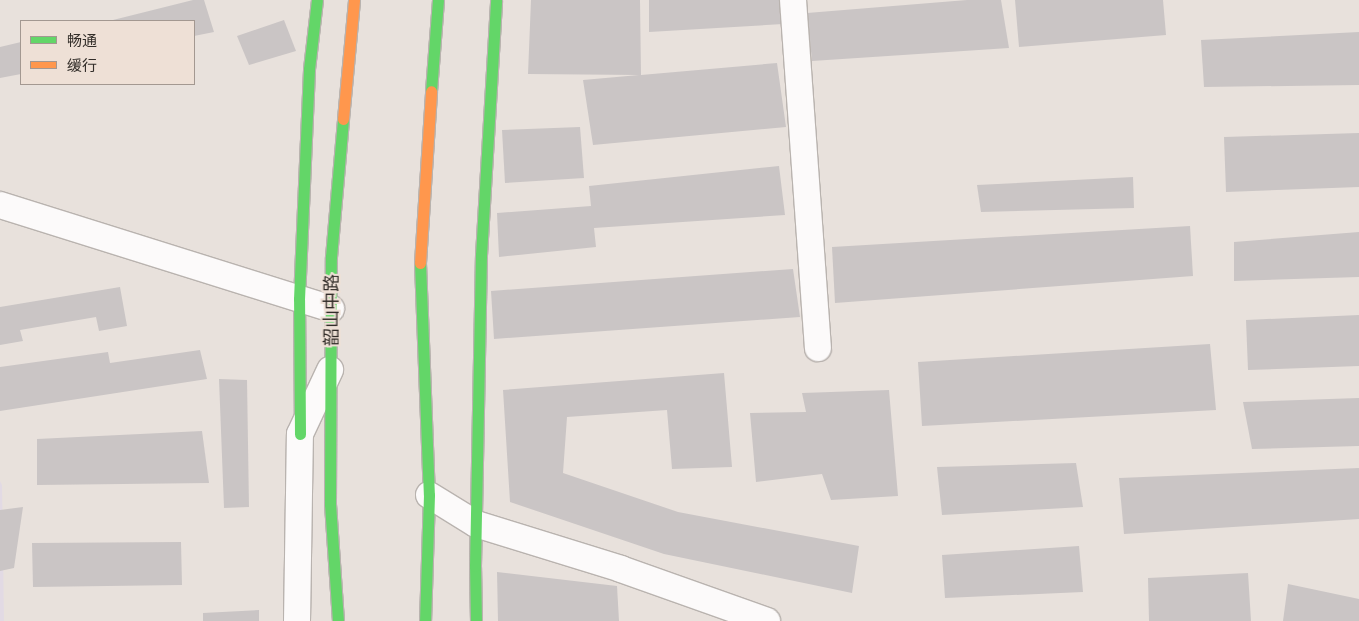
<!DOCTYPE html>
<html>
<head>
<meta charset="utf-8">
<style>
	body { margin:0 }
	#map { position:relative; width:1359px; height:621px; overflow:hidden; background:#e8e1dc; font-family:"Golos Text","Noto Sans SC",sans-serif }
	div>[style] { position:absolute }
	[style*='--x'] { left:calc(var(--x)*1px); top:calc(var(--y)*1px); width:calc(var(--w)*1px); rotate:calc(var(--a)*1deg) }
	.medical>* { inset:0; background:#e2dae4 }
	.building>* { inset:0; background:#cac5c5 }
	.roads { filter:drop-shadow(1px 0 #b9b3af) drop-shadow(-1px 0 #b9b3af) drop-shadow(0 1px #b9b3af) drop-shadow(0 -1px #b9b3af) }
	.street>* { height:26px; margin:-13px; padding:0 13px; transform-origin:13px; border-radius:13px; background:#fcfafa }
	.fast>* { height:11px; margin:-5.5px; padding:0 5.5px; transform-origin:5.5px; border-radius:5.5px; background:#63d668 }
	.slow>* { height:11px; margin:-5.5px; padding:0 5.5px; transform-origin:5.5px; border-radius:5.5px; background:#ff974d }
	span { translate:-50% -50%; white-space:nowrap; text-align:center; line-height:1.15; -webkit-text-stroke:4px #eee0d6; paint-order:stroke }
	.street-label { font-size:18px; color:#322d29 }
	.legend { position:absolute; left:20px; top:20px; width:175px; height:65px; box-sizing:border-box; background:#eee0d6; border:1px solid #a39891; margin:0; padding:6px 9px; list-style:none; font-size:15px; color:#322d29 }
	.legend li { display:flex; align-items:center; gap:10px; height:25px }
	.legend b { width:25px; border:1px solid #a39891 }
</style>
</head>
<body>
<div id="map">
	<div class="medical">
		<i style="clip-path:polygon(0 481px,2px 485px,4px 621px,0 621px)"></i>
	</div>
	<div class="building">
		<i style="clip-path:polygon(193px 0,204px 0,214px 32px,194px 36px,194px 21px,109px 21px)"></i>
		<i style="clip-path:polygon(531px 0,640px 0,641px 75px,777px 63px,786px 127px,593px 145px,583px 80px,639px 75px,528px 74px)"></i>
		<i style="clip-path:polygon(649px 0,779px 0,783px 24px,649px 32px)"></i>
		<i style="clip-path:polygon(967px 0,1001px 0,1009px 48px,812px 61px,807px 13px)"></i>
		<i style="clip-path:polygon(1015px 0,1163px 0,1166px 35px,1019px 47px)"></i>
		<i style="clip-path:polygon(284px 20px,296px 51px,249px 65px,237px 36px)"></i>
		<i style="clip-path:polygon(1359px 32px,1359px 85px,1204px 87px,1201px 40px)"></i>
		<i style="clip-path:polygon(21px 42px,21px 74px,0 78px,0 47px)"></i>
		<i style="clip-path:polygon(580px 127px,584px 178px,505px 183px,502px 130px)"></i>
		<i style="clip-path:polygon(1359px 133px,1359px 187px,1226px 192px,1224px 137px)"></i>
		<i style="clip-path:polygon(779px 166px,785px 215px,594px 228px,596px 247px,499px 257px,497px 213px,591px 206px,589px 186px)"></i>
		<i style="clip-path:polygon(1133px 177px,1134px 208px,981px 212px,977px 185px)"></i>
		<i style="clip-path:polygon(1190px 226px,1193px 276px,835px 303px,832px 247px)"></i>
		<i style="clip-path:polygon(1359px 232px,1359px 277px,1234px 281px,1234px 242px)"></i>
		<i style="clip-path:polygon(793px 269px,800px 317px,494px 339px,491px 291px)"></i>
		<i style="clip-path:polygon(120px 287px,127px 326px,99px 331px,96px 317px,20px 330px,23px 341px,0 345px,0 307px)"></i>
		<i style="clip-path:polygon(1359px 315px,1359px 366px,1248px 370px,1246px 320px)"></i>
		<i style="clip-path:polygon(1210px 344px,1216px 410px,922px 426px,918px 362px)"></i>
		<i style="clip-path:polygon(200px 350px,207px 379px,0 411px,0 367px,108px 352px,110px 363px)"></i>
		<i style="clip-path:polygon(724px 373px,732px 467px,672px 469px,667px 410px,567px 417px,563px 473px,678px 512px,859px 546px,852px 593px,664px 554px,510px 502px,503px 390px)"></i>
		<i style="clip-path:polygon(219px 379px,247px 380px,249px 507px,224px 508px)"></i>
		<i style="clip-path:polygon(889px 390px,898px 496px,831px 500px,822px 474px,756px 482px,750px 413px,806px 412px,802px 393px)"></i>
		<i style="clip-path:polygon(1359px 398px,1359px 446px,1252px 449px,1243px 402px)"></i>
		<i style="clip-path:polygon(202px 431px,209px 483px,37px 485px,37px 439px)"></i>
		<i style="clip-path:polygon(1076px 463px,1083px 507px,942px 515px,937px 467px)"></i>
		<i style="clip-path:polygon(1359px 468px,1359px 519px,1124px 534px,1119px 478px)"></i>
		<i style="clip-path:polygon(23px 507px,14px 568px,0 571px,0 510px)"></i>
		<i style="clip-path:polygon(181px 542px,182px 585px,33px 587px,32px 543px)"></i>
		<i style="clip-path:polygon(1079px 546px,1083px 592px,945px 598px,942px 555px)"></i>
		<i style="clip-path:polygon(497px 572px,617px 586px,619px 621px,498px 621px)"></i>
		<i style="clip-path:polygon(1248px 573px,1251px 621px,1149px 621px,1148px 578px)"></i>
		<i style="clip-path:polygon(1288px 584px,1359px 599px,1359px 621px,1283px 621px)"></i>
		<i style="clip-path:polygon(259px 610px,259px 621px,203px 621px,203px 613px)"></i>
	</div>
	<div class="roads">
		<div class="street">
			<i style="--x:793;--y:0;--w:349;--a:85.9"></i>
			<i style="--x:0;--y:205;--w:347;--a:17.4"></i>
			<i style="--x:429;--y:495;--w:55;--a:31.7"></i>
			<i style="--x:476;--y:524;--w:152;--a:17.2"></i>
			<i style="--x:621;--y:569;--w:155;--a:19.6"></i>
			<i style="--x:297;--y:621;--w:187;--a:-89.1"></i>
			<i style="--x:300;--y:434;--w:71;--a:-64.9"></i>
		</div>
		<div class="fast">
			<i style="--x:431;--y:91;--w:91;--a:-85.6"></i>
			<i style="--x:420;--y:263;--w:232;--a:87.8"></i>
			<i style="--x:429;--y:495;--w:126;--a:91.8"></i>
			<i style="--x:300;--y:434;--w:135;--a:-90.4"></i>
			<i style="--x:299;--y:299;--w:230;--a:-87.5"></i>
			<i style="--x:309;--y:69;--w:69;--a:-83.4"></i>
			<i style="--x:338;--y:621;--w:117;--a:-93.9"></i>
			<i style="--x:330;--y:504;--w:247;--a:-89.8"></i>
			<i style="--x:331;--y:257;--w:139;--a:-85"></i>
			<i style="--x:476;--y:621;--w:55;--a:-91"></i>
			<i style="--x:475;--y:566;--w:311;--a:-88.9"></i>
			<i style="--x:481;--y:255;--w:255;--a:-86.6"></i>
		</div>
		<div class="slow">
			<i style="--x:343;--y:119;--w:120;--a:-84.7"></i>
			<i style="--x:420;--y:263;--w:172;--a:-86.3"></i>
		</div>
	</div>
	<div class="street-label">
		<span style="left:331px;top:310px;rotate:-90deg">韶山中路</span>
	</div>
	<ul class="legend">
	<li><b style="height:6px;background:#63d668"></b>畅通</li>
	<li><b style="height:6px;background:#ff974d"></b>缓行</li>
	</ul>
</div>
</body>
</html>
